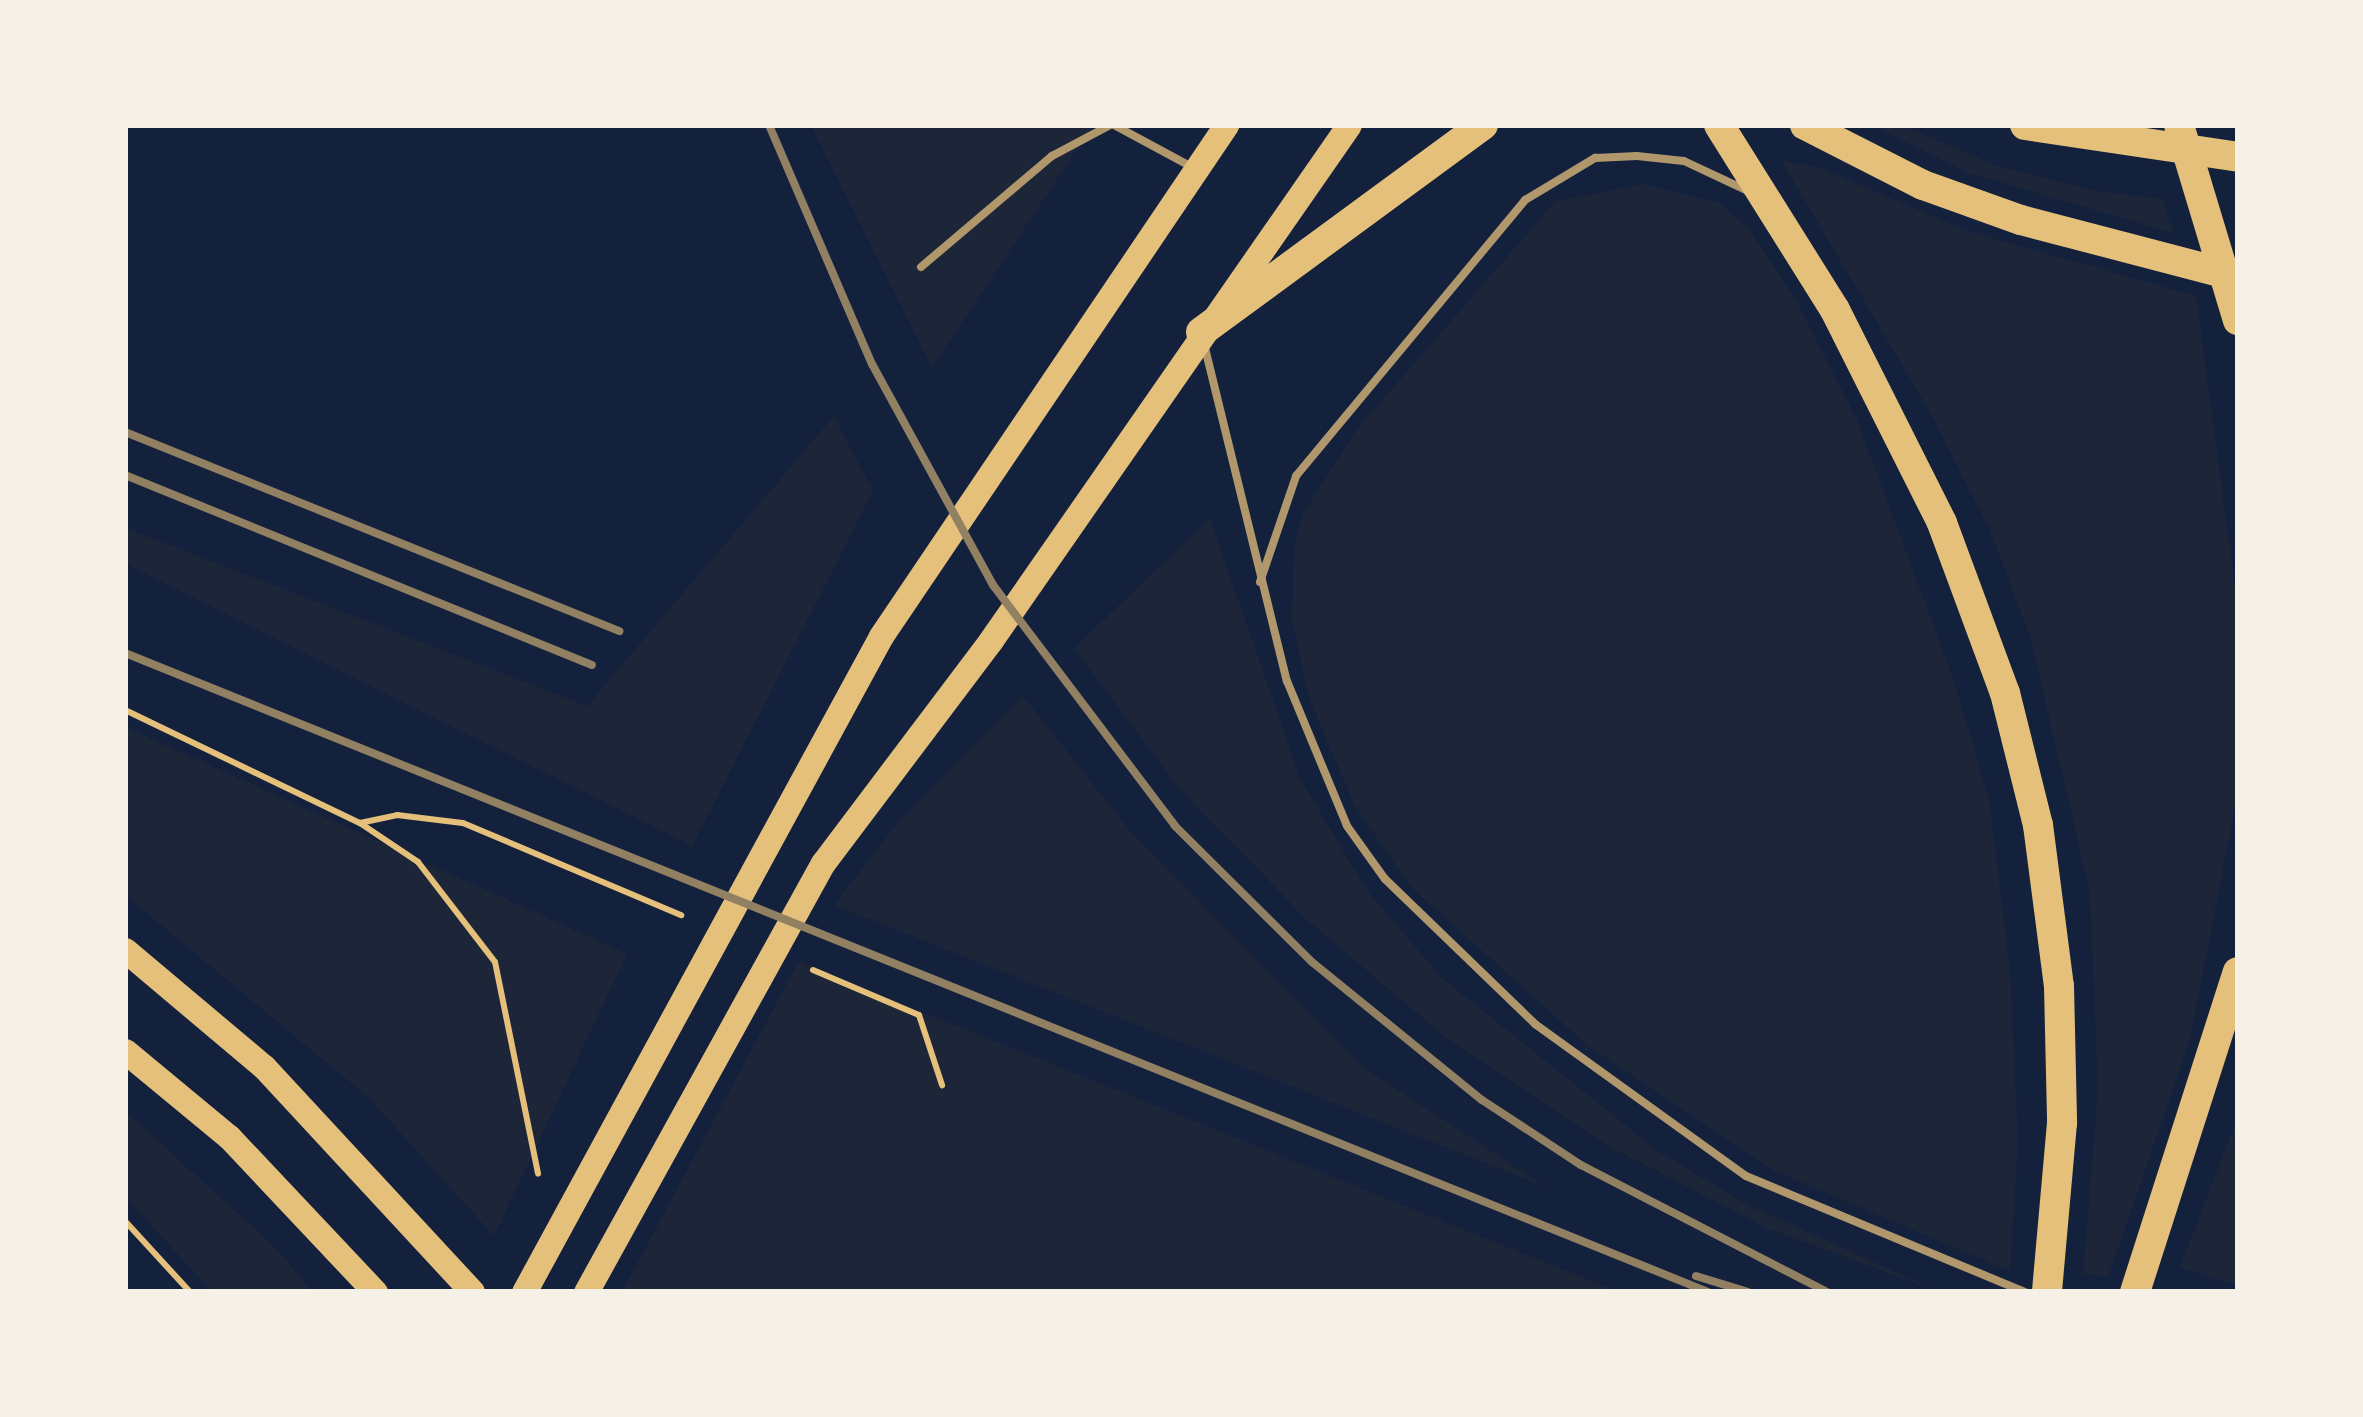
<!DOCTYPE html>
<html>
<head>
<meta charset="utf-8">
<style>
	body { margin:0 }
	#map { position:relative; width:2363px; height:1417px; overflow:hidden; background:#14213d; font-family:"Fira Sans Condensed",sans-serif }
	div>[style] { position:absolute }
	[style*='--x'] { left:calc(var(--x)*1px); top:calc(var(--y)*1px); width:calc(var(--w)*1px); rotate:calc(var(--a)*1deg) }
	.green>* { inset:0; background:#1d2539 }
	.path>* { height:6px; margin:-3px; padding:0 3px; transform-origin:3px; border-radius:3px; background:#e5c07b }
	.service>* { height:8px; margin:-4px; padding:0 4px; transform-origin:4px; border-radius:4px; background:#b1986c }
	.primary>* { height:25px; margin:-12.5px; padding:0 12.5px; transform-origin:12.5px; border-radius:12.5px; background:#e5c07b }
	.motorway>* { height:30px; margin:-15px; padding:0 15px; transform-origin:15px; border-radius:15px; background:#e5c07b }
	.rail>* { height:8px; margin:-4px; padding:0 4px; transform-origin:4px; border-radius:4px; background:#918062 }
	span { translate:-50% -50%; white-space:nowrap; text-align:center; line-height:1.15; -webkit-text-stroke:8px #f6f1e7; paint-order:stroke }
	.frame { position:absolute; inset:0; border:128px solid #f6f1e7; pointer-events:none }
</style>
</head>
<body>
<div id="map">
	<div class="green">
		<i style="clip-path:polygon(811px 125px,1093px 125px,932px 367px)"></i>
		<i style="clip-path:polygon(1871px 125px,1901px 125px,1997px 166px,2096px 191px,2162px 199px,2173px 233px,1969px 173px)"></i>
		<i style="clip-path:polygon(1781px 160px,1821px 168px,1967px 231px,2196px 296px,2238px 609px,2235px 807px,2190px 1039px,2108px 1278px,2083px 1273px,2098px 1090px,2090px 893px,2031px 639px,1990px 530px,1930px 412px)"></i>
		<i style="clip-path:polygon(1642px 184px,1719px 203px,1751px 231px,1800px 307px,1857px 420px,1953px 678px,1989px 799px,2010px 970px,2018px 1141px,2010px 1271px,1775px 1171px,1587px 1045px,1410px 886px,1354px 804px,1310px 700px,1292px 622px,1294px 548px,1303px 514px,1357px 429px,1555px 202px)"></i>
		<i style="clip-path:polygon(834px 416px,873px 491px,692px 846px,125px 563px,125px 528px,587px 706px)"></i>
		<i style="clip-path:polygon(1210px 519px,1300px 778px,1365px 888px,1441px 977px,1656px 1150px,1746px 1204px,1940px 1292px,1767px 1228px,1607px 1145px,1444px 1036px,1305px 918px,1178px 787px,1074px 648px)"></i>
		<i style="clip-path:polygon(1023px 696px,1135px 837px,1362px 1066px,1544px 1186px,834px 905px,896px 825px)"></i>
		<i style="clip-path:polygon(125px 727px,627px 954px,494px 1236px,367px 1096px,125px 895px)"></i>
		<i style="clip-path:polygon(799px 961px,927px 1014px,1619px 1292px,622px 1292px)"></i>
		<i style="clip-path:polygon(125px 1111px,276px 1248px,312px 1292px,212px 1292px,125px 1196px)"></i>
		<i style="clip-path:polygon(2238px 1116px,2238px 1286px,2180px 1267px)"></i>
	</div>
	<div class="path">
		<i style="--x:125;--y:710;--w:261;--a:25.7"></i>
		<i style="--x:360;--y:823;--w:70;--a:33.9"></i>
		<i style="--x:418;--y:862;--w:126;--a:52.4"></i>
		<i style="--x:495;--y:962;--w:216;--a:78.5"></i>
		<i style="--x:360;--y:823;--w:38;--a:-12"></i>
		<i style="--x:397;--y:815;--w:66;--a:6.9"></i>
		<i style="--x:463;--y:823;--w:237;--a:22.9"></i>
		<i style="--x:813;--y:970;--w:115;--a:23"></i>
		<i style="--x:919;--y:1015;--w:74;--a:71.8"></i>
		<i style="--x:125;--y:1221;--w:96;--a:47.5"></i>
	</div>
	<div class="service">
		<i style="--x:1114;--y:125;--w:89;--a:28.3"></i>
		<i style="--x:921;--y:267;--w:172;--a:-40.3"></i>
		<i style="--x:1052;--y:156;--w:66;--a:-28.1"></i>
		<i style="--x:1204;--y:344;--w:347;--a:76.2"></i>
		<i style="--x:1287;--y:681;--w:157;--a:67.5"></i>
		<i style="--x:1347;--y:826;--w:65;--a:54.4"></i>
		<i style="--x:1385;--y:879;--w:209;--a:44"></i>
		<i style="--x:1535;--y:1024;--w:260;--a:35.8"></i>
		<i style="--x:1746;--y:1176;--w:302;--a:22.6"></i>
		<i style="--x:1260;--y:582;--w:112;--a:-71.2"></i>
		<i style="--x:1296;--y:476;--w:359;--a:-50.3"></i>
		<i style="--x:1525;--y:200;--w:82;--a:-31"></i>
		<i style="--x:1595;--y:158;--w:42;--a:-2.7"></i>
		<i style="--x:1637;--y:156;--w:47;--a:6.1"></i>
		<i style="--x:1684;--y:161;--w:68;--a:25.1"></i>
	</div>
	<div class="primary">
		<i style="--x:125;--y:950;--w:182;--a:40.1"></i>
		<i style="--x:264;--y:1067;--w:306;--a:47.2"></i>
		<i style="--x:125;--y:1051;--w:135;--a:39.6"></i>
		<i style="--x:229;--y:1137;--w:213;--a:46.7"></i>
		<i style="--x:524;--y:1292;--w:747;--a:-61.44"></i>
		<i style="--x:881;--y:636;--w:617;--a:-55.97"></i>
		<i style="--x:586;--y:1292;--w:490;--a:-61.1"></i>
		<i style="--x:823;--y:863;--w:279;--a:-53"></i>
		<i style="--x:991;--y:640;--w:627;--a:-55.2"></i>
	</div>
	<div class="motorway">
		<i style="--x:1719;--y:125;--w:218;--a:57.9"></i>
		<i style="--x:1835;--y:310;--w:238;--a:63.3"></i>
		<i style="--x:1942;--y:523;--w:181;--a:69.7"></i>
		<i style="--x:2005;--y:693;--w:136;--a:76"></i>
		<i style="--x:2038;--y:825;--w:162;--a:82.6"></i>
		<i style="--x:2059;--y:986;--w:137;--a:88.7"></i>
		<i style="--x:2062;--y:1123;--w:170;--a:95.1"></i>
		<i style="--x:1805;--y:125;--w:132;--a:27"></i>
		<i style="--x:1923;--y:185;--w:104;--a:19.7"></i>
		<i style="--x:2021;--y:220;--w:224;--a:14.7"></i>
		<i style="--x:2025;--y:125;--w:215;--a:8.5"></i>
		<i style="--x:2179;--y:125;--w:204;--a:73.2"></i>
		<i style="--x:1201;--y:332;--w:350;--a:-36.3"></i>
		<i style="--x:2135;--y:1292;--w:336;--a:-72.2"></i>
	</div>
	<div class="rail">
		<i style="--x:769;--y:125;--w:260;--a:66.7"></i>
		<i style="--x:872;--y:364;--w:252;--a:61.3"></i>
		<i style="--x:993;--y:585;--w:302;--a:52.9"></i>
		<i style="--x:1175;--y:826;--w:193;--a:44.8"></i>
		<i style="--x:1312;--y:962;--w:219;--a:39.1"></i>
		<i style="--x:1482;--y:1100;--w:118;--a:33.3"></i>
		<i style="--x:1581;--y:1165;--w:277;--a:27.3"></i>
		<i style="--x:125;--y:432;--w:533;--a:21.94"></i>
		<i style="--x:125;--y:475;--w:504;--a:22.14"></i>
		<i style="--x:125;--y:653;--w:1707;--a:21.98"></i>
		<i style="--x:1696;--y:1276;--w:54;--a:17.1"></i>
	</div>
	<div class="frame"></div>
</div>
</body>
</html>
